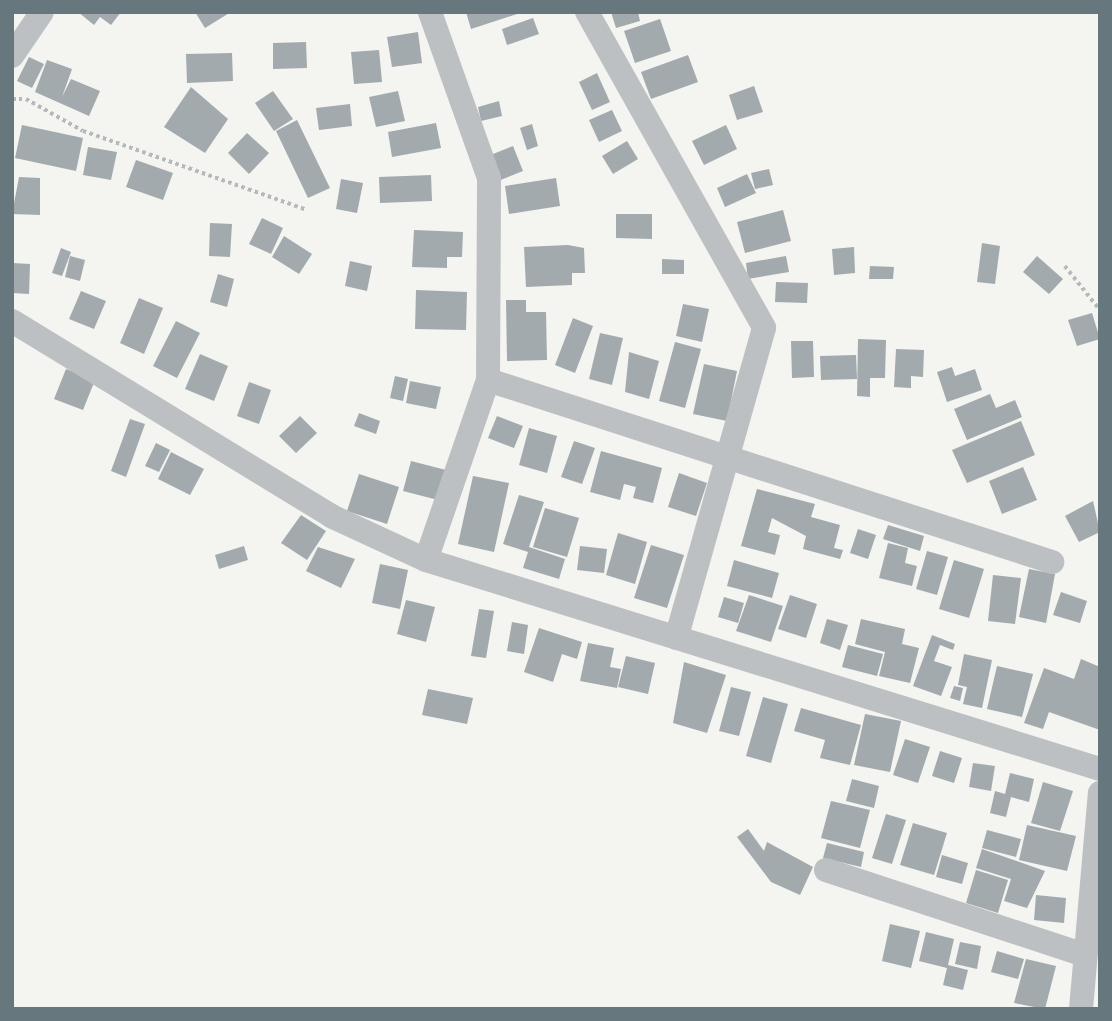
<!DOCTYPE html>
<html>
<head>
<meta charset="utf-8">
<style>
	body { margin:0 }
	#map { position:relative; width:1112px; height:1021px; overflow:hidden; background:#f4f4f1; font-family:Inter,sans-serif }
	div>[style] { position:absolute }
	[style*='--x'] { left:calc(var(--x)*1px); top:calc(var(--y)*1px); width:calc(var(--w)*1px); rotate:calc(var(--a)*1deg) }
	.building>* { inset:0; background:#a2aaad }
	.path>* { height:3.5px; margin-top:-1.75px; transform-origin:0; background:repeating-linear-gradient(90deg,#b6b9bb 0 3.5px,transparent 0 7px) }
	.street>* { height:24px; margin:-12px; padding:0 12px; transform-origin:12px; border-radius:12px; background:#bcc0c2 }
	span { translate:-50% -50%; white-space:nowrap; text-align:center; line-height:1.15; -webkit-text-stroke:7px #fff; paint-order:stroke }
	.frame { position:absolute; inset:0; border:14px solid #67777e; pointer-events:none }
</style>
</head>
<body>
<div id="map">
	<div class="building">
		<i style="clip-path:polygon(78px 12px,121px 12px,111px 25px,100px 17px,94px 25px)"></i>
		<i style="clip-path:polygon(195px 12px,231px 12px,205px 28px)"></i>
		<i style="clip-path:polygon(466px 12px,520px 12px,520px 13px,471px 29px)"></i>
		<i style="clip-path:polygon(611px 12px,638px 12px,640px 21px,616px 28px)"></i>
		<i style="clip-path:polygon(533px 18px,539px 34px,507px 45px,502px 29px)"></i>
		<i style="clip-path:polygon(660px 19px,671px 51px,635px 63px,624px 31px)"></i>
		<i style="clip-path:polygon(418px 32px,422px 63px,392px 67px,387px 37px)"></i>
		<i style="clip-path:polygon(306px 42px,307px 68px,273px 69px,273px 43px)"></i>
		<i style="clip-path:polygon(379px 50px,382px 82px,354px 84px,351px 52px)"></i>
		<i style="clip-path:polygon(232px 53px,233px 81px,187px 83px,186px 54px)"></i>
		<i style="clip-path:polygon(688px 55px,698px 82px,651px 99px,641px 72px)"></i>
		<i style="clip-path:polygon(29px 57px,44px 64px,32px 88px,17px 81px)"></i>
		<i style="clip-path:polygon(47px 60px,72px 69px,62px 97px,71px 79px,100px 91px,89px 116px,35px 92px)"></i>
		<i style="clip-path:polygon(597px 73px,610px 102px,592px 110px,579px 82px)"></i>
		<i style="clip-path:polygon(754px 86px,763px 112px,737px 120px,729px 95px)"></i>
		<i style="clip-path:polygon(191px 87px,228px 119px,205px 153px,164px 127px)"></i>
		<i style="clip-path:polygon(273px 91px,293px 119px,274px 131px,255px 103px)"></i>
		<i style="clip-path:polygon(398px 91px,405px 121px,376px 127px,369px 97px)"></i>
		<i style="clip-path:polygon(499px 101px,502px 116px,481px 121px,478px 107px)"></i>
		<i style="clip-path:polygon(350px 104px,352px 126px,319px 130px,316px 108px)"></i>
		<i style="clip-path:polygon(612px 110px,622px 131px,599px 142px,589px 120px)"></i>
		<i style="clip-path:polygon(297px 120px,330px 188px,308px 198px,276px 131px)"></i>
		<i style="clip-path:polygon(436px 123px,441px 148px,392px 157px,388px 132px)"></i>
		<i style="clip-path:polygon(532px 124px,538px 146px,527px 150px,520px 128px)"></i>
		<i style="clip-path:polygon(22px 125px,83px 138px,76px 171px,15px 158px)"></i>
		<i style="clip-path:polygon(726px 125px,737px 149px,704px 165px,692px 141px)"></i>
		<i style="clip-path:polygon(247px 133px,269px 153px,249px 174px,228px 153px)"></i>
		<i style="clip-path:polygon(627px 141px,638px 159px,613px 174px,602px 156px)"></i>
		<i style="clip-path:polygon(513px 146px,523px 171px,498px 181px,488px 156px)"></i>
		<i style="clip-path:polygon(88px 147px,117px 152px,111px 180px,83px 175px)"></i>
		<i style="clip-path:polygon(136px 160px,173px 173px,163px 200px,126px 187px)"></i>
		<i style="clip-path:polygon(769px 169px,773px 185px,755px 189px,751px 173px)"></i>
		<i style="clip-path:polygon(747px 174px,756px 193px,725px 207px,717px 188px)"></i>
		<i style="clip-path:polygon(431px 175px,432px 201px,380px 203px,379px 177px)"></i>
		<i style="clip-path:polygon(19px 177px,40px 178px,40px 215px,12px 214px)"></i>
		<i style="clip-path:polygon(556px 178px,560px 206px,509px 214px,505px 186px)"></i>
		<i style="clip-path:polygon(341px 179px,363px 183px,357px 213px,336px 209px)"></i>
		<i style="clip-path:polygon(783px 210px,791px 241px,745px 253px,737px 222px)"></i>
		<i style="clip-path:polygon(616px 214px,652px 214px,652px 239px,616px 238px)"></i>
		<i style="clip-path:polygon(262px 218px,283px 228px,271px 254px,249px 244px)"></i>
		<i style="clip-path:polygon(210px 223px,232px 224px,230px 257px,209px 256px)"></i>
		<i style="clip-path:polygon(414px 230px,463px 232px,462px 257px,447px 257px,447px 268px,412px 267px)"></i>
		<i style="clip-path:polygon(284px 236px,312px 254px,299px 274px,272px 257px)"></i>
		<i style="clip-path:polygon(982px 243px,1000px 246px,995px 284px,977px 282px)"></i>
		<i style="clip-path:polygon(568px 245px,584px 248px,585px 273px,572px 273px,572px 285px,526px 287px,524px 247px)"></i>
		<i style="clip-path:polygon(854px 247px,855px 273px,834px 275px,832px 249px)"></i>
		<i style="clip-path:polygon(61px 248px,71px 252px,62px 276px,52px 273px)"></i>
		<i style="clip-path:polygon(70px 256px,85px 260px,80px 281px,65px 277px)"></i>
		<i style="clip-path:polygon(786px 256px,789px 272px,748px 279px,746px 263px)"></i>
		<i style="clip-path:polygon(1037px 256px,1063px 279px,1049px 294px,1023px 272px)"></i>
		<i style="clip-path:polygon(662px 259px,684px 260px,684px 274px,662px 274px)"></i>
		<i style="clip-path:polygon(350px 261px,372px 266px,367px 291px,345px 286px)"></i>
		<i style="clip-path:polygon(12px 263px,30px 264px,29px 294px,12px 293px)"></i>
		<i style="clip-path:polygon(870px 266px,894px 267px,893px 279px,869px 279px)"></i>
		<i style="clip-path:polygon(218px 274px,234px 279px,227px 307px,210px 302px)"></i>
		<i style="clip-path:polygon(776px 282px,808px 283px,807px 303px,775px 302px)"></i>
		<i style="clip-path:polygon(416px 290px,467px 292px,466px 330px,415px 329px)"></i>
		<i style="clip-path:polygon(81px 291px,106px 301px,94px 329px,69px 319px)"></i>
		<i style="clip-path:polygon(139px 298px,163px 308px,144px 354px,120px 343px)"></i>
		<i style="clip-path:polygon(506px 300px,526px 300px,526px 312px,546px 312px,547px 360px,507px 361px)"></i>
		<i style="clip-path:polygon(683px 304px,709px 309px,702px 342px,676px 336px)"></i>
		<i style="clip-path:polygon(1092px 313px,1100px 339px,1077px 346px,1068px 320px)"></i>
		<i style="clip-path:polygon(573px 318px,593px 326px,575px 373px,555px 365px)"></i>
		<i style="clip-path:polygon(176px 321px,200px 333px,177px 378px,153px 366px)"></i>
		<i style="clip-path:polygon(600px 333px,623px 338px,612px 385px,589px 379px)"></i>
		<i style="clip-path:polygon(858px 339px,886px 340px,885px 378px,870px 378px,870px 397px,857px 396px)"></i>
		<i style="clip-path:polygon(791px 341px,813px 341px,814px 377px,792px 378px)"></i>
		<i style="clip-path:polygon(675px 342px,701px 349px,685px 408px,659px 401px)"></i>
		<i style="clip-path:polygon(896px 349px,924px 350px,923px 377px,911px 376px,911px 388px,894px 387px)"></i>
		<i style="clip-path:polygon(629px 352px,659px 361px,649px 399px,625px 392px)"></i>
		<i style="clip-path:polygon(200px 354px,228px 366px,214px 401px,185px 389px)"></i>
		<i style="clip-path:polygon(856px 355px,857px 379px,821px 380px,820px 356px)"></i>
		<i style="clip-path:polygon(704px 364px,737px 371px,727px 421px,693px 414px)"></i>
		<i style="clip-path:polygon(952px 367px,955px 376px,975px 369px,982px 390px,947px 402px,937px 372px)"></i>
		<i style="clip-path:polygon(66px 369px,95px 380px,83px 410px,54px 399px)"></i>
		<i style="clip-path:polygon(395px 376px,408px 379px,403px 401px,390px 398px)"></i>
		<i style="clip-path:polygon(410px 381px,441px 387px,436px 409px,406px 403px)"></i>
		<i style="clip-path:polygon(249px 382px,271px 390px,259px 424px,237px 416px)"></i>
		<i style="clip-path:polygon(990px 394px,996px 408px,1015px 400px,1022px 417px,967px 440px,954px 409px)"></i>
		<i style="clip-path:polygon(359px 413px,380px 421px,376px 434px,354px 426px)"></i>
		<i style="clip-path:polygon(300px 416px,317px 433px,296px 453px,279px 436px)"></i>
		<i style="clip-path:polygon(497px 416px,523px 426px,514px 448px,488px 438px)"></i>
		<i style="clip-path:polygon(130px 419px,145px 424px,126px 477px,111px 471px)"></i>
		<i style="clip-path:polygon(1021px 421px,1035px 455px,967px 483px,952px 450px)"></i>
		<i style="clip-path:polygon(529px 428px,557px 436px,547px 473px,519px 465px)"></i>
		<i style="clip-path:polygon(574px 441px,595px 448px,582px 484px,561px 477px)"></i>
		<i style="clip-path:polygon(156px 443px,170px 450px,159px 472px,145px 466px)"></i>
		<i style="clip-path:polygon(601px 451px,662px 468px,653px 503px,633px 498px,636px 487px,624px 484px,620px 500px,590px 492px)"></i>
		<i style="clip-path:polygon(171px 452px,204px 469px,190px 495px,158px 479px)"></i>
		<i style="clip-path:polygon(411px 461px,446px 470px,438px 500px,403px 491px)"></i>
		<i style="clip-path:polygon(1023px 467px,1037px 500px,1002px 514px,989px 481px)"></i>
		<i style="clip-path:polygon(679px 473px,707px 483px,696px 516px,668px 507px)"></i>
		<i style="clip-path:polygon(359px 474px,399px 487px,387px 524px,347px 511px)"></i>
		<i style="clip-path:polygon(473px 476px,509px 483px,494px 552px,458px 544px)"></i>
		<i style="clip-path:polygon(757px 489px,815px 504px,811px 517px,840px 525px,834px 548px,843px 550px,840px 559px,803px 549px,806px 536px,772px 518px,768px 532px,780px 535px,775px 555px,741px 546px)"></i>
		<i style="clip-path:polygon(519px 495px,544px 502px,529px 547px,565px 559px,559px 579px,523px 568px,528px 552px,503px 544px)"></i>
		<i style="clip-path:polygon(1093px 501px,1100px 532px,1079px 542px,1065px 516px)"></i>
		<i style="clip-path:polygon(545px 508px,579px 518px,567px 557px,533px 547px)"></i>
		<i style="clip-path:polygon(301px 515px,326px 531px,307px 560px,281px 543px)"></i>
		<i style="clip-path:polygon(888px 525px,924px 536px,920px 551px,883px 539px)"></i>
		<i style="clip-path:polygon(858px 529px,876px 535px,868px 559px,850px 553px)"></i>
		<i style="clip-path:polygon(618px 533px,647px 542px,635px 584px,606px 575px)"></i>
		<i style="clip-path:polygon(888px 543px,908px 548px,905px 563px,917px 566px,912px 586px,879px 578px)"></i>
		<i style="clip-path:polygon(651px 545px,684px 555px,667px 608px,634px 598px)"></i>
		<i style="clip-path:polygon(244px 546px,248px 560px,219px 569px,215px 555px)"></i>
		<i style="clip-path:polygon(580px 546px,607px 549px,604px 573px,577px 570px)"></i>
		<i style="clip-path:polygon(318px 547px,355px 559px,341px 588px,306px 571px)"></i>
		<i style="clip-path:polygon(927px 551px,948px 557px,937px 595px,916px 589px)"></i>
		<i style="clip-path:polygon(734px 560px,779px 573px,772px 598px,727px 586px)"></i>
		<i style="clip-path:polygon(954px 560px,984px 569px,969px 618px,939px 609px)"></i>
		<i style="clip-path:polygon(380px 564px,408px 570px,400px 609px,372px 603px)"></i>
		<i style="clip-path:polygon(1029px 569px,1055px 574px,1046px 623px,1019px 617px)"></i>
		<i style="clip-path:polygon(993px 575px,1021px 578px,1015px 624px,988px 621px)"></i>
		<i style="clip-path:polygon(1061px 592px,1087px 601px,1080px 623px,1053px 615px)"></i>
		<i style="clip-path:polygon(749px 595px,783px 606px,771px 642px,736px 631px)"></i>
		<i style="clip-path:polygon(790px 595px,817px 604px,806px 638px,778px 629px)"></i>
		<i style="clip-path:polygon(724px 597px,744px 603px,738px 623px,718px 617px)"></i>
		<i style="clip-path:polygon(406px 600px,435px 607px,426px 642px,397px 634px)"></i>
		<i style="clip-path:polygon(479px 609px,494px 611px,486px 658px,471px 656px)"></i>
		<i style="clip-path:polygon(827px 619px,848px 625px,840px 650px,820px 643px)"></i>
		<i style="clip-path:polygon(861px 619px,905px 629px,902px 644px,919px 648px,910px 683px,879px 676px,885px 652px,855px 644px)"></i>
		<i style="clip-path:polygon(512px 622px,528px 625px,524px 654px,507px 651px)"></i>
		<i style="clip-path:polygon(539px 628px,582px 642px,577px 659px,562px 654px,553px 682px,524px 672px)"></i>
		<i style="clip-path:polygon(932px 635px,955px 644px,953px 650px,940px 645px,934px 661px,952px 667px,941px 696px,913px 686px)"></i>
		<i style="clip-path:polygon(588px 643px,614px 648px,610px 667px,621px 669px,617px 688px,580px 681px)"></i>
		<i style="clip-path:polygon(848px 645px,883px 654px,877px 676px,842px 667px)"></i>
		<i style="clip-path:polygon(964px 654px,992px 660px,982px 708px,963px 704px,967px 687px,958px 685px)"></i>
		<i style="clip-path:polygon(626px 656px,655px 663px,648px 694px,618px 687px)"></i>
		<i style="clip-path:polygon(1081px 659px,1100px 667px,1100px 730px,1049px 712px,1043px 729px,1024px 723px,1044px 668px,1074px 679px)"></i>
		<i style="clip-path:polygon(684px 662px,726px 675px,707px 733px,673px 723px)"></i>
		<i style="clip-path:polygon(997px 666px,1033px 674px,1022px 717px,987px 709px)"></i>
		<i style="clip-path:polygon(954px 686px,963px 688px,960px 701px,950px 698px)"></i>
		<i style="clip-path:polygon(731px 687px,751px 692px,739px 736px,719px 731px)"></i>
		<i style="clip-path:polygon(428px 689px,473px 698px,467px 724px,422px 715px)"></i>
		<i style="clip-path:polygon(763px 697px,788px 704px,771px 763px,746px 756px)"></i>
		<i style="clip-path:polygon(801px 708px,861px 725px,850px 765px,820px 758px,825px 740px,794px 731px)"></i>
		<i style="clip-path:polygon(865px 714px,901px 721px,890px 772px,854px 765px)"></i>
		<i style="clip-path:polygon(905px 739px,930px 747px,918px 783px,893px 775px)"></i>
		<i style="clip-path:polygon(940px 751px,962px 758px,954px 783px,932px 776px)"></i>
		<i style="clip-path:polygon(973px 763px,995px 766px,991px 791px,969px 787px)"></i>
		<i style="clip-path:polygon(1010px 773px,1034px 779px,1029px 802px,1011px 797px,1006px 817px,990px 813px,995px 791px,1005px 794px)"></i>
		<i style="clip-path:polygon(852px 779px,879px 786px,874px 808px,846px 801px)"></i>
		<i style="clip-path:polygon(1043px 782px,1073px 791px,1060px 831px,1031px 823px)"></i>
		<i style="clip-path:polygon(831px 801px,870px 810px,860px 848px,821px 838px)"></i>
		<i style="clip-path:polygon(886px 814px,906px 820px,892px 864px,872px 858px)"></i>
		<i style="clip-path:polygon(913px 823px,947px 833px,934px 875px,900px 865px)"></i>
		<i style="clip-path:polygon(1027px 825px,1076px 836px,1067px 871px,1019px 860px)"></i>
		<i style="clip-path:polygon(748px 829px,764px 851px,767px 842px,813px 867px,800px 895px,771px 882px,737px 837px)"></i>
		<i style="clip-path:polygon(987px 830px,1021px 839px,1016px 857px,982px 848px)"></i>
		<i style="clip-path:polygon(827px 843px,864px 852px,861px 867px,823px 858px)"></i>
		<i style="clip-path:polygon(982px 849px,1045px 871px,1027px 908px,1004px 901px,1011px 879px,976px 868px)"></i>
		<i style="clip-path:polygon(942px 855px,968px 863px,962px 884px,936px 877px)"></i>
		<i style="clip-path:polygon(976px 870px,1008px 880px,998px 913px,966px 903px)"></i>
		<i style="clip-path:polygon(1036px 895px,1066px 898px,1064px 923px,1034px 920px)"></i>
		<i style="clip-path:polygon(890px 924px,920px 931px,911px 968px,882px 961px)"></i>
		<i style="clip-path:polygon(926px 932px,954px 939px,948px 965px,968px 970px,963px 990px,943px 985px,947px 968px,919px 961px)"></i>
		<i style="clip-path:polygon(960px 942px,981px 946px,977px 969px,955px 964px)"></i>
		<i style="clip-path:polygon(997px 951px,1024px 959px,1018px 979px,991px 972px)"></i>
		<i style="clip-path:polygon(1026px 959px,1056px 966px,1045px 1009px,1014px 1003px)"></i>
	</div>
	<div class="path">
		<i style="--x:12;--y:99;--w:14;--a:0"></i>
		<i style="--x:26;--y:99;--w:65;--a:29.3"></i>
		<i style="--x:83;--y:131;--w:235;--a:19.4"></i>
		<i style="--x:1065;--y:266;--w:56;--a:51.5"></i>
	</div>
	<div class="street">
		<i style="--x:587;--y:12;--w:362;--a:60.7"></i>
		<i style="--x:764;--y:328;--w:322;--a:105.8"></i>
		<i style="--x:12;--y:56;--w:53;--a:-55.7"></i>
		<i style="--x:12;--y:321;--w:374;--a:31.4"></i>
		<i style="--x:331;--y:516;--w:105;--a:24.9"></i>
		<i style="--x:426;--y:560;--w:706;--a:17.23"></i>
		<i style="--x:488;--y:380;--w:593;--a:17.88"></i>
		<i style="--x:426;--y:560;--w:190;--a:-71"></i>
		<i style="--x:488;--y:380;--w:202;--a:-89.7"></i>
		<i style="--x:489;--y:178;--w:176;--a:-109.6"></i>
		<i style="--x:826;--y:870;--w:273;--a:18.2"></i>
		<i style="--x:1081;--y:1009;--w:217;--a:-85"></i>
	</div>
	<div class="frame"></div>
</div>
</body>
</html>
